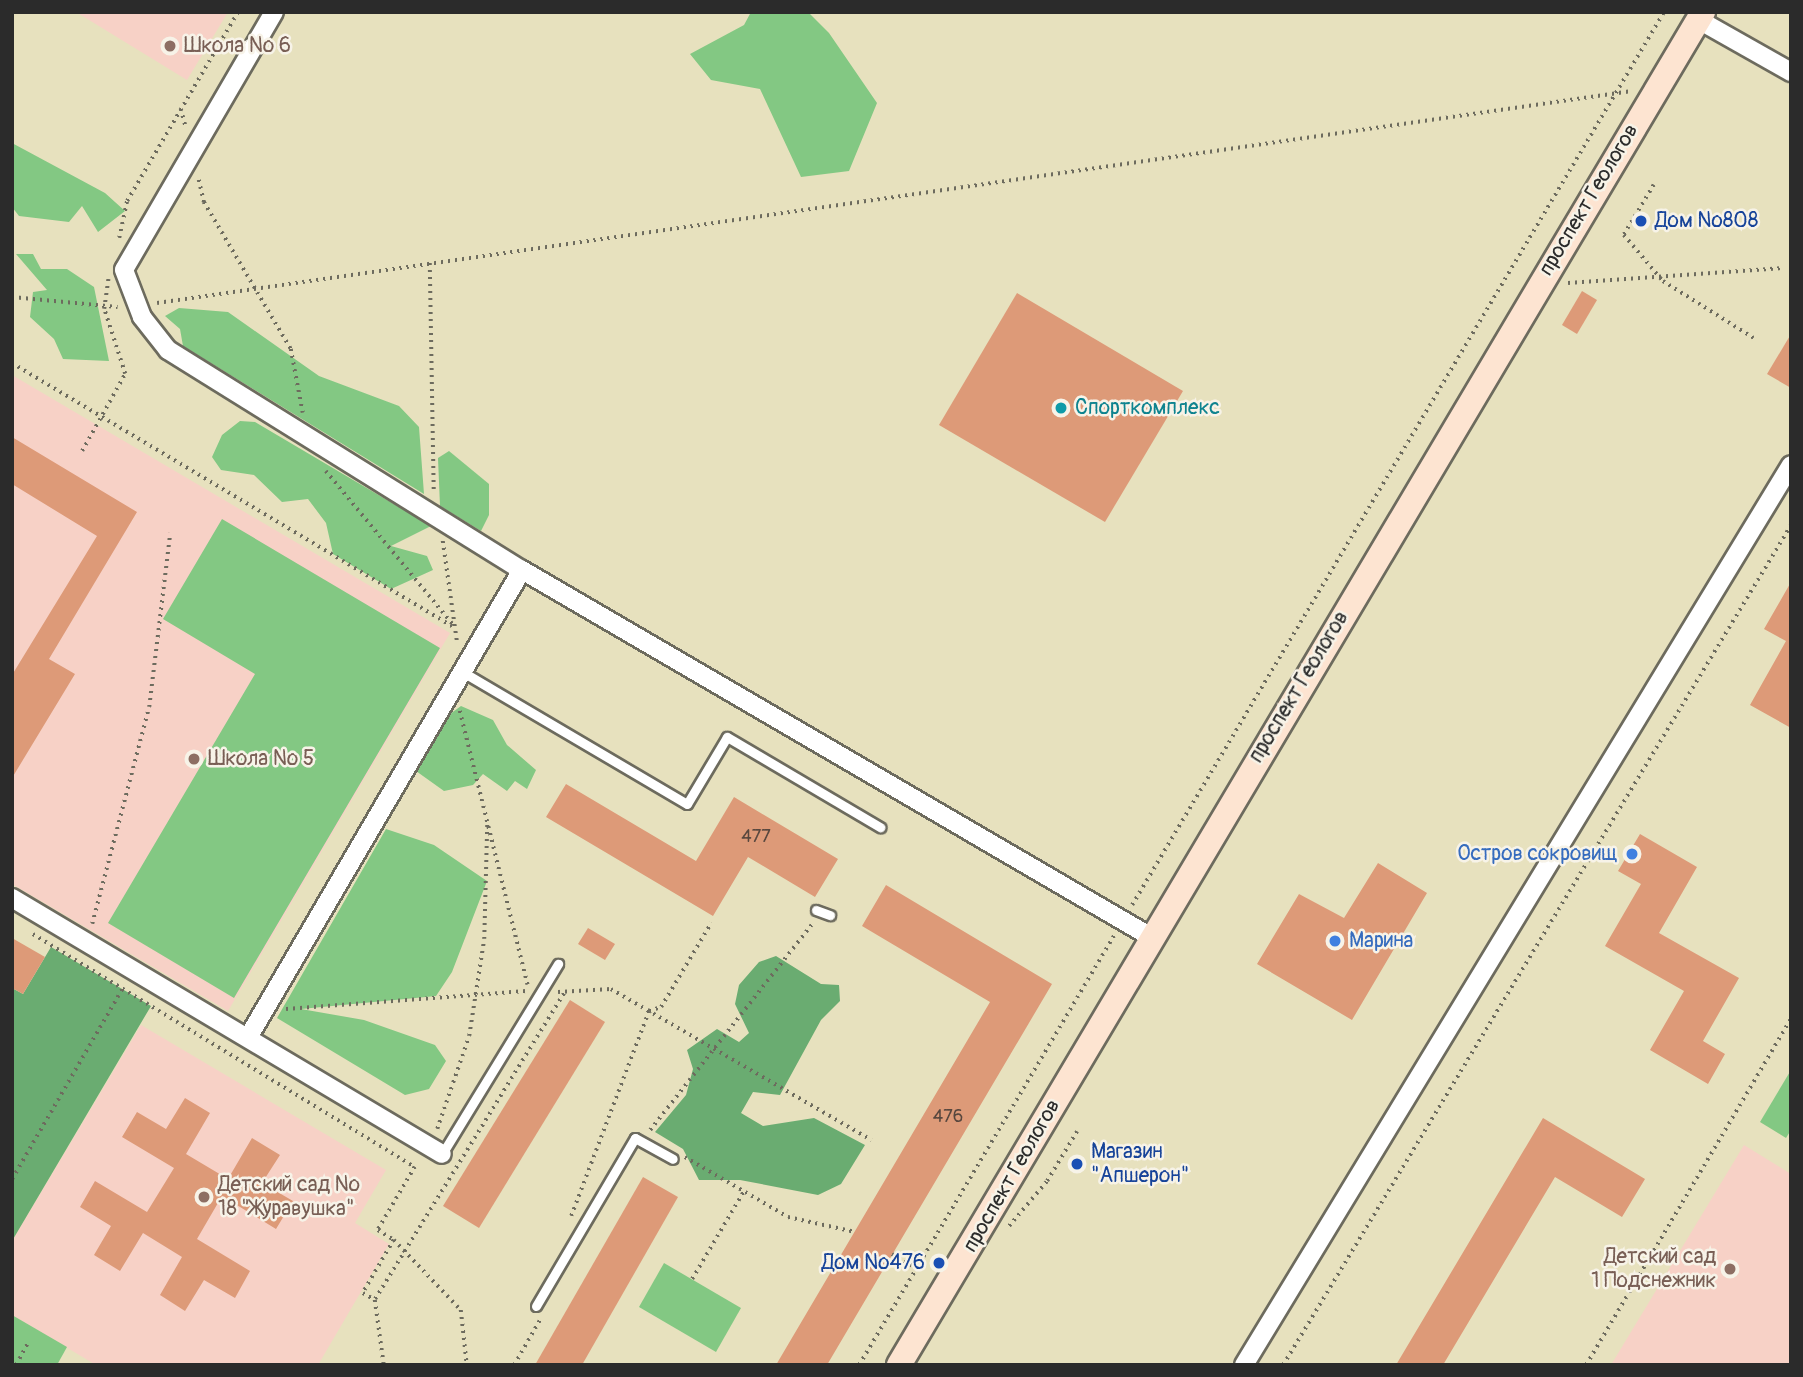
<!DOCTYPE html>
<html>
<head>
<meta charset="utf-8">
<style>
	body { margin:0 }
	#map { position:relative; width:1803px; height:1377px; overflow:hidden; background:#e7e1be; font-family:Pangolin,sans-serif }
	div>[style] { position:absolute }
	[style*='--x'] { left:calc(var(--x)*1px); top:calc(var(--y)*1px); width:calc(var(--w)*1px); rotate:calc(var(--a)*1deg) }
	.built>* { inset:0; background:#f7d1c6 }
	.green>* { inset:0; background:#83c883 }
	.forest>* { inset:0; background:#6aac71 }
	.building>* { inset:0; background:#dd9a78 }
	.path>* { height:3.5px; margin-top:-1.75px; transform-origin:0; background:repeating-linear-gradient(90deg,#6d6b5e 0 2px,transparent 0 7px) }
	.roads { filter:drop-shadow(2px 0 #6d6b5e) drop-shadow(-2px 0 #6d6b5e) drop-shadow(0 2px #6d6b5e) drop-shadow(0 -2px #6d6b5e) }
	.lane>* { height:9px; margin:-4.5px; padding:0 4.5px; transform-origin:4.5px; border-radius:4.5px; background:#fff }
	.street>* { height:18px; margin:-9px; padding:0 9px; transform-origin:9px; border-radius:9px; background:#fff }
	.secondary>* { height:24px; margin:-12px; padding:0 12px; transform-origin:12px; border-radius:12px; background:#fde4d1 }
	.dots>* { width:19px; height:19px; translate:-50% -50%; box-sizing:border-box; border:4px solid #f7f3e8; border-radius:50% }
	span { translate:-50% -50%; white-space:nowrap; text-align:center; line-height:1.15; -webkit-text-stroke:5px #f7f3e8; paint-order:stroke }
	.number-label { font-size:18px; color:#58473e }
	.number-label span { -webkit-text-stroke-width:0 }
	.education-label { font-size:21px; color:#785e54 }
	.left { translate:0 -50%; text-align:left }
	.right { translate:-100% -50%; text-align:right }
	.street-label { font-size:21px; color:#2b2b2b }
	.transit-label { font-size:21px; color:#164399 }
	.culture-label { font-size:21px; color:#0d838f }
	.shop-label { font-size:21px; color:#366cbe }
	.frame { position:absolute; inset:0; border:14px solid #2b2b2b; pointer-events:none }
</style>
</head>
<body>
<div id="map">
	<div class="built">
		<i style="clip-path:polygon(76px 12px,228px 12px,187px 80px)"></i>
		<i style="clip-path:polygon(12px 375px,450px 633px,228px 1011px,12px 884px)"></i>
		<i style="clip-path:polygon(141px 1025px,386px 1170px,355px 1223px,389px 1244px,318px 1365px,96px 1365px,12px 1315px,12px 1241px)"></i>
		<i style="clip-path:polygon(1744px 1145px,1791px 1174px,1791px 1365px,1611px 1365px)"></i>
	</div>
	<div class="green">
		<i style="clip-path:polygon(751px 12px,808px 12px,829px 33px,877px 103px,849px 171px,801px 177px,760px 89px,711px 80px,690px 54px,744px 25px)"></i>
		<i style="clip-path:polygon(12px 143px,105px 193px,125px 211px,98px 232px,82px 206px,69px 222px,19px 216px,12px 207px)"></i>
		<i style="clip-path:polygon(16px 254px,33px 254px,41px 269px,67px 269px,94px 287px,109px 361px,63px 359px,54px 339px,30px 317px,33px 292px,47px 290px)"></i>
		<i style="clip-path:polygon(179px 308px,228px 312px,319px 376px,399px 406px,419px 427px,424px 494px,183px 346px,180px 329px,165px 316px)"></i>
		<i style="clip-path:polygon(240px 421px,255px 422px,431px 526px,391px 546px,427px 556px,433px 570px,391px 589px,333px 554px,326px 523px,308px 499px,282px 502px,254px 475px,221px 470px,212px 457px,222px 435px)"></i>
		<i style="clip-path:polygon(449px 451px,489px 484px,489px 515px,481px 531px,440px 506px,438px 458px)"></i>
		<i style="clip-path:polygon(222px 519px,440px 648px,234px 998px,108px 923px,255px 674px,163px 619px)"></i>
		<i style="clip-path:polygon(461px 706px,493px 720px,507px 745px,536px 770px,527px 789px,515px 781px,507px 791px,483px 774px,473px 785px,444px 791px,416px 771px,446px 717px)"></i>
		<i style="clip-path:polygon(386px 829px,434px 845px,487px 881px,452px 972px,436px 996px,301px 1009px,364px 1020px,435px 1045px,446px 1061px,429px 1089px,405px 1095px,277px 1018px)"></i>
		<i style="clip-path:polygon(1791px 1070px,1791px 1130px,1786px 1138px,1760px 1122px)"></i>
		<i style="clip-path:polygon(664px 1263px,741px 1308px,716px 1352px,639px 1307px)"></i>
		<i style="clip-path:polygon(12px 1315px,67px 1347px,57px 1365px,12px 1365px)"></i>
	</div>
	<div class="forest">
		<i style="clip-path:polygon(51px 947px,151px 1006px,12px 1241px,12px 988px,23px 994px)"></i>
		<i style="clip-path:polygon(776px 956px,821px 984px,839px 985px,840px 1001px,821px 1020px,780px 1095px,753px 1092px,741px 1113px,763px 1126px,814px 1118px,865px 1145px,841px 1184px,818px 1195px,740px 1180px,699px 1180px,683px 1149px,655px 1132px,686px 1095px,693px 1069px,687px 1050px,717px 1029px,739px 1042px,749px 1033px,735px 1004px,739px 985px,759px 962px)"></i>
	</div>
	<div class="building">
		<i style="clip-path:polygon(1582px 291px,1597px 300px,1577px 334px,1562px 325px)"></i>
		<i style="clip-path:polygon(1017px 293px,1183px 391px,1105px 522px,939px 425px)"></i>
		<i style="clip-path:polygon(1791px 334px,1791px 388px,1767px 374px)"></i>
		<i style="clip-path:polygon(12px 437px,137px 512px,49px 659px,75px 674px,12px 778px,12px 675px,97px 536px,12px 484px)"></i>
		<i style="clip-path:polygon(1791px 582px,1791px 728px,1750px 705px,1786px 641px,1764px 629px)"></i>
		<i style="clip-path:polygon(566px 784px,696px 861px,734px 797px,838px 859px,815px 897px,748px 857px,713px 916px,546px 817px)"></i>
		<i style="clip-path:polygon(1640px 834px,1697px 867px,1659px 933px,1739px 978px,1703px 1041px,1725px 1054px,1708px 1084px,1650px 1050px,1684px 991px,1605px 946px,1641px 884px,1618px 871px)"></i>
		<i style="clip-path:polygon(1378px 863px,1427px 893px,1352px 1020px,1257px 964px,1299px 894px,1344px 918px)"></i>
		<i style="clip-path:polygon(886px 885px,1052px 984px,827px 1365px,776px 1365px,990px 1002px,862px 926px)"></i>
		<i style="clip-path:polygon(588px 928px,615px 944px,605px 960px,578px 944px)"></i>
		<i style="clip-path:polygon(12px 938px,45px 957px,23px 994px,12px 988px)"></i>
		<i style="clip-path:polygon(570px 1000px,605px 1022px,479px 1228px,443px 1206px)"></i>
		<i style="clip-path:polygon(185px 1098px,210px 1113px,186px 1154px,228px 1179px,252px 1138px,280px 1155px,262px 1183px,293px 1201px,276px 1229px,222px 1196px,197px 1239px,250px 1271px,235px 1298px,204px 1280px,185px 1311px,160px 1295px,182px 1257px,143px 1233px,120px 1271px,94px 1255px,111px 1226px,80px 1207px,95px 1181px,147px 1212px,174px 1168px,122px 1137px,137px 1112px,166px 1129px)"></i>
		<i style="clip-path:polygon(1543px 1118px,1645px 1179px,1622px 1217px,1555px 1177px,1443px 1365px,1396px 1365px)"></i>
		<i style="clip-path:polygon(643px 1177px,678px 1197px,582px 1365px,535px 1365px)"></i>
	</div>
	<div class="path">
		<i style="--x:181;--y:109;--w:20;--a:75"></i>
		<i style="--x:199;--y:180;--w:23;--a:77"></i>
		<i style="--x:204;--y:202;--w:171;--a:59.4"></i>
		<i style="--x:291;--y:349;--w:65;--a:79.4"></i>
		<i style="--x:1654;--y:185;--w:58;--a:121"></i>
		<i style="--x:1624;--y:235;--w:60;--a:49.7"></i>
		<i style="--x:1663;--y:281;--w:107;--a:32.1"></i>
		<i style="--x:119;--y:238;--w:38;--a:-78"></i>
		<i style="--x:127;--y:201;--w:219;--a:-59.6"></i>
		<i style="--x:430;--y:263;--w:230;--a:89"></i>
		<i style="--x:1568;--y:283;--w:215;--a:-4"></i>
		<i style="--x:12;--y:297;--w:106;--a:5.4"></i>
		<i style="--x:157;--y:303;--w:1490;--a:-8.18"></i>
		<i style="--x:12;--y:363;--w:513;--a:30.87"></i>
		<i style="--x:82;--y:451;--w:88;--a:-60.8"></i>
		<i style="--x:125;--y:374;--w:68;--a:-107.9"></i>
		<i style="--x:104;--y:309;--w:30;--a:-82"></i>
		<i style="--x:326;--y:471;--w:201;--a:50.4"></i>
		<i style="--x:443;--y:541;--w:101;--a:82"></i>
		<i style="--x:460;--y:711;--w:282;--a:76.1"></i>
		<i style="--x:1132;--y:905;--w:1039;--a:-59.22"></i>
		<i style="--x:92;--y:924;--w:224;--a:-75.3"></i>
		<i style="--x:149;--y:707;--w:175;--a:-83.1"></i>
		<i style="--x:33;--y:934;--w:447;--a:31.4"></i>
		<i style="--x:415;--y:1167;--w:73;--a:120.4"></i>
		<i style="--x:378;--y:1230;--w:19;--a:32"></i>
		<i style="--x:394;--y:1240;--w:61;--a:120.3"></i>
		<i style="--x:363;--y:1293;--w:14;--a:30"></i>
		<i style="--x:375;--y:1300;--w:66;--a:82.1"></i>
		<i style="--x:558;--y:992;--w:53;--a:-3.2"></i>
		<i style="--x:611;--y:989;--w:301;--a:30.1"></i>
		<i style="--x:286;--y:1009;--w:241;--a:-4.3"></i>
		<i style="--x:437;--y:1129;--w:98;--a:-71"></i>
		<i style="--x:469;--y:1036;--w:98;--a:-81.2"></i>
		<i style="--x:484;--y:939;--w:115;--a:-88.5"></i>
		<i style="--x:650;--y:1130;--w:262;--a:-51.8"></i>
		<i style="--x:685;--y:1157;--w:119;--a:30.2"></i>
		<i style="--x:788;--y:1217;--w:69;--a:12.6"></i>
		<i style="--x:12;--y:1179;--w:220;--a:-59.9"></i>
		<i style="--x:571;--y:1216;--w:219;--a:-69.2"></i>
		<i style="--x:649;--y:1011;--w:13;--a:-18"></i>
		<i style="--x:661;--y:1007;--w:98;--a:-59.2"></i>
		<i style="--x:1009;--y:1226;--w:59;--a:-49.8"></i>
		<i style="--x:1047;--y:1181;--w:58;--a:-59"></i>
		<i style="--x:394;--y:1240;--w:97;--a:46.3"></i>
		<i style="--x:461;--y:1310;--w:55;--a:83.8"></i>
		<i style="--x:892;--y:1254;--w:28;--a:30"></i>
		<i style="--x:692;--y:1279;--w:102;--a:-59.4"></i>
		<i style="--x:375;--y:1299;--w:362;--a:-58.3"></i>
		<i style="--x:16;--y:1365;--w:26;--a:-62"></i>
		<i style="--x:514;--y:1365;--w:54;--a:-60.1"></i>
		<i style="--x:859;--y:1365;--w:499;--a:-59.3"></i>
		<i style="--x:1283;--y:1365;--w:982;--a:-58.84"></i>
		<i style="--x:1586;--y:1365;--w:402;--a:-59.4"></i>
	</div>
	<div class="roads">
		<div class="lane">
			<i style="--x:461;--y:671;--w:262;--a:30.5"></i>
			<i style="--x:687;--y:804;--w:78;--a:-59.2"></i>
			<i style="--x:727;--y:737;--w:178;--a:30.5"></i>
			<i style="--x:816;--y:910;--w:15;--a:20"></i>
			<i style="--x:442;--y:1154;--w:223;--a:-58.6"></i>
			<i style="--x:536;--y:1306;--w:195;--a:-59.5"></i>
			<i style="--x:635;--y:1138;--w:43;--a:28.9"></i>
		</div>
		<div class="street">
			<i style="--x:274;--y:12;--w:298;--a:120.2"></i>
			<i style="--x:124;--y:270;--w:50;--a:69"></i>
			<i style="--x:142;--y:317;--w:42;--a:51.8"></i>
			<i style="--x:168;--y:350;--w:417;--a:31.9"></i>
			<i style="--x:522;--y:570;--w:728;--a:30.26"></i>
			<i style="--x:1699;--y:20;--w:106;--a:29.5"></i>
			<i style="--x:12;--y:898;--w:500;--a:30.77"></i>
			<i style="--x:249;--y:1036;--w:540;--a:-59.64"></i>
			<i style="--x:1244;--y:1365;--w:1053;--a:-58.71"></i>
		</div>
		<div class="secondary">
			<i style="--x:899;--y:1365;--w:1574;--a:-59.28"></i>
		</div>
	</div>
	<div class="dots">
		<i style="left:170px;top:46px;background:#8d6e63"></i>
		<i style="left:1641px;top:221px;background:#1a4fb4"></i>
		<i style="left:1061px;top:408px;background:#0f9aa8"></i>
		<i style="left:194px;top:759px;background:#8d6e63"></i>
		<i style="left:1632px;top:854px;background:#3f7fe0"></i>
		<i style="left:1335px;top:941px;background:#3f7fe0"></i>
		<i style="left:1077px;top:1164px;background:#1a4fb4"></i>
		<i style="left:204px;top:1197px;background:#8d6e63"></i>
		<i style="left:939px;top:1263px;background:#1a4fb4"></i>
		<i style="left:1730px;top:1269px;background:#8d6e63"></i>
	</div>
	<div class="number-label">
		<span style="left:756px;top:837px">477</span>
		<span style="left:948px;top:1117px">476</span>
	</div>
	<div class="education-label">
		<span class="left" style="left:184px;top:46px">Школа № 6</span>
		<span class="left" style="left:208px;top:759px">Школа № 5</span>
		<span class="left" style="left:218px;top:1197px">Детский сад №<br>18 "Журавушка"</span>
		<span class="right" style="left:1716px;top:1269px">Детский сад<br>1 Подснежник</span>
	</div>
	<div class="street-label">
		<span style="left:1589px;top:200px;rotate:-59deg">проспект Геологов</span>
		<span style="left:1299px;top:687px;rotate:-59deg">проспект Геологов</span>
		<span style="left:1012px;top:1176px;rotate:-60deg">проспект Геологов</span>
	</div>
	<div class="transit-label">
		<span class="left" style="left:1655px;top:221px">Дом №808</span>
		<span class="left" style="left:1091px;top:1164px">Магазин<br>"Апшерон"</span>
		<span class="right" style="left:925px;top:1263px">Дом №476</span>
	</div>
	<div class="culture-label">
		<span class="left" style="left:1075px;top:408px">Спорткомплекс</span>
	</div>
	<div class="shop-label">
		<span class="right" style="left:1618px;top:854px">Остров сокровищ</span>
		<span class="left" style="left:1349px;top:941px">Марина</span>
	</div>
	<div class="frame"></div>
</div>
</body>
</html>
